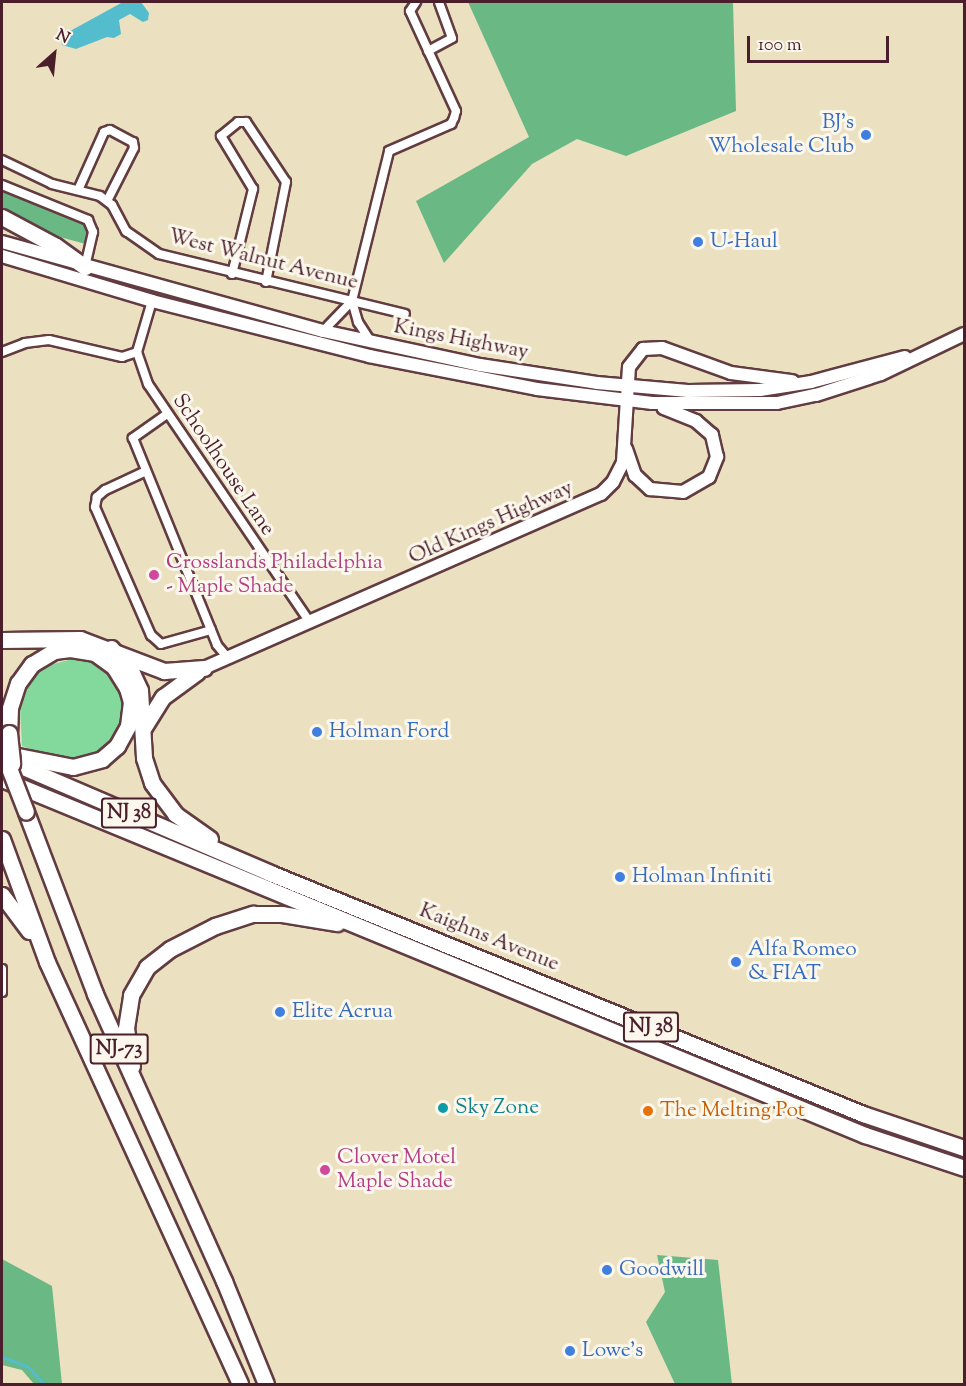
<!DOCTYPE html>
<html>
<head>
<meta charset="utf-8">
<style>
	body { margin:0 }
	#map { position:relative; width:966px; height:1386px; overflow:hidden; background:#ebe1c0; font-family:"Sorts Mill Goudy",serif }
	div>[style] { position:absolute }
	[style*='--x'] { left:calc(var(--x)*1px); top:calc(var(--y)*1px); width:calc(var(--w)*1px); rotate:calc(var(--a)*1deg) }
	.green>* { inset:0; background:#83d89b }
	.forest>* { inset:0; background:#6ab883 }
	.water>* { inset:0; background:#53bdce }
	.stream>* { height:3px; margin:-1.5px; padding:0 1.5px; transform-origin:1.5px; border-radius:1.5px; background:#53bdce }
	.roads { filter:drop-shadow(2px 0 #623c41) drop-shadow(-2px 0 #623c41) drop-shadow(0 2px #623c41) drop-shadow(0 -2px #623c41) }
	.street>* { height:8px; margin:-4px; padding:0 4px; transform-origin:4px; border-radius:4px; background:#fff }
	.secondary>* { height:12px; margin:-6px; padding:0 6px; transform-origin:6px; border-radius:6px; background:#fff }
	.highway>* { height:15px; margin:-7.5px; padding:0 7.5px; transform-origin:7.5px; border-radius:7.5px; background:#fff }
	.bridges { filter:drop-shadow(2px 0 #623c41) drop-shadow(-2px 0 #623c41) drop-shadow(0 2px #623c41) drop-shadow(0 -2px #623c41) }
	.highway-bridge>* { height:15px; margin:-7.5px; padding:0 7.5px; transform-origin:7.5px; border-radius:7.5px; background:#fff }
	.dots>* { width:16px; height:16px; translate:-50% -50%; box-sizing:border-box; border:3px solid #fbf7ec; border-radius:50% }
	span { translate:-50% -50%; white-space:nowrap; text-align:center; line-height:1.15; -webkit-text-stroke:6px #fbf7ec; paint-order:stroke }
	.shield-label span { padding:2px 4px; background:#fbf7ec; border:2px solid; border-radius:4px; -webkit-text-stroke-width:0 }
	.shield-label { font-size:20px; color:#4a1f2b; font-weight:700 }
	.shop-label { font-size:21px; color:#366cbe }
	.right { translate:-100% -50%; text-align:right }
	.left { translate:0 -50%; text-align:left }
	.street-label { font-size:21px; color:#4a1f2b }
	.hotel-label { font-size:21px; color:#b23c85 }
	.culture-label { font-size:21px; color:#0d838f }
	.food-label { font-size:21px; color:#c56008 }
	.frame { position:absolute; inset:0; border:3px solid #4a1f2b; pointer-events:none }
	.north { position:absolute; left:24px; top:24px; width:60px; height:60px; -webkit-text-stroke:4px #fbf7ec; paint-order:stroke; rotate:27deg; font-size:16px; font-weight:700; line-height:24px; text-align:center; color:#4a1f2b }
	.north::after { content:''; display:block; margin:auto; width:21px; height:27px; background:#4a1f2b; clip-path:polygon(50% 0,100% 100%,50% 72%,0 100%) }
	.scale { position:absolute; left:747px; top:36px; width:142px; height:27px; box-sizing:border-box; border:3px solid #4a1f2b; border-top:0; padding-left:8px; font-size:18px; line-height:21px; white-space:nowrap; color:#4a1f2b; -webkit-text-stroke:4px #fbf7ec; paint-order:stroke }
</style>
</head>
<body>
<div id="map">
	<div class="green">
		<i style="clip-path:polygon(83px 656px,115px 675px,126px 721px,104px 753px,64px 761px,22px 746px,20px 707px,36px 669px)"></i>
	</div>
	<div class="forest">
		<i style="clip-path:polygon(468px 2px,733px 2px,736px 111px,626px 156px,577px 139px,532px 164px,444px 263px,416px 201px,529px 137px)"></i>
		<i style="clip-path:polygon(2px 181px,82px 213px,93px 234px,89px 245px,2px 221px)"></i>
		<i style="clip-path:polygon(657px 1255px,718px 1260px,732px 1384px,675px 1384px,646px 1322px,665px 1292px)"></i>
		<i style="clip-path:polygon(2px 1259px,52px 1286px,62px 1384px,34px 1384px,22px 1370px,2px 1365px)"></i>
	</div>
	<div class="water">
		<i style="clip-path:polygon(123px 2px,141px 2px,149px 13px,148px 20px,143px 22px,130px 14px,119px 20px,121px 34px,114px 38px,107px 37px,76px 49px,62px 45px,61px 36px)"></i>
	</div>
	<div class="stream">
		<i style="--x:2;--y:1357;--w:27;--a:20"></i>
		<i style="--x:27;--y:1366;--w:25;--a:47"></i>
	</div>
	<div class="roads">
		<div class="street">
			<i style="--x:428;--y:51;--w:27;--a:-28"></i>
			<i style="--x:452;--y:38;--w:38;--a:-110"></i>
			<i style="--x:2;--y:160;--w:55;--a:25.6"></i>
			<i style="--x:52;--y:184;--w:49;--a:14"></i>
			<i style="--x:100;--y:196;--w:15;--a:37"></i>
			<i style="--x:112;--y:205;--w:30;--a:62"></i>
			<i style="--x:126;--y:231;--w:40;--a:34.9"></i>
			<i style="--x:159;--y:254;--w:253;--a:13.7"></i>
			<i style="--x:2;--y:185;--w:93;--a:22.1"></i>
			<i style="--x:88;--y:220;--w:13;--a:67"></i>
			<i style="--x:93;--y:232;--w:36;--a:103"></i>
			<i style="--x:79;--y:188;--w:61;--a:-65.9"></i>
			<i style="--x:104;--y:132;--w:6;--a:-18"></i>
			<i style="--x:110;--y:130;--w:26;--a:28"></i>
			<i style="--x:133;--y:142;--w:6;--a:81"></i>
			<i style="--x:134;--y:148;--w:59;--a:117"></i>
			<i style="--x:232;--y:274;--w:88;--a:-76.1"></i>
			<i style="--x:253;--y:189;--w:62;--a:-121.1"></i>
			<i style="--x:221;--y:136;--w:22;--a:-39"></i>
			<i style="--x:238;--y:122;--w:8;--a:0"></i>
			<i style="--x:246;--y:122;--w:72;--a:56.3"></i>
			<i style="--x:286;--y:182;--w:102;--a:101.3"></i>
			<i style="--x:352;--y:301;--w:22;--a:74"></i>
			<i style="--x:358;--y:322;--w:24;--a:57"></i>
			<i style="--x:323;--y:331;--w:42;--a:-46"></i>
			<i style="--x:352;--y:301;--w:154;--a:-76.1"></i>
			<i style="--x:389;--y:151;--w:68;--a:-23.5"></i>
			<i style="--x:451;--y:124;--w:7;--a:-63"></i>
			<i style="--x:454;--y:118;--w:7;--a:-74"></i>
			<i style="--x:456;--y:111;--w:110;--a:-114.7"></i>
			<i style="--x:410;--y:11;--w:11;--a:-56"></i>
			<i style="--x:2;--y:352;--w:25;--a:-21"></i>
			<i style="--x:25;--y:343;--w:24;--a:-7"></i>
			<i style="--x:49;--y:340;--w:75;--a:13.1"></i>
			<i style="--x:122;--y:357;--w:16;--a:-18"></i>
			<i style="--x:137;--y:352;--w:53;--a:-73.6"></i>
			<i style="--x:137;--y:352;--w:34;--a:71"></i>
			<i style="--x:148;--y:384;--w:288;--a:55.8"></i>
			<i style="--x:167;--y:414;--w:42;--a:144.8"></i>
			<i style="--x:133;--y:438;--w:223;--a:67.9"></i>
			<i style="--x:217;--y:645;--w:17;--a:50"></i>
			<i style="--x:144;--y:472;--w:43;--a:155.2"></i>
			<i style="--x:105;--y:490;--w:11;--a:139"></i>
			<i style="--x:97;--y:497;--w:10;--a:101"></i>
			<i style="--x:95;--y:507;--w:140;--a:66.4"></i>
			<i style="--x:151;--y:635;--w:13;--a:42"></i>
			<i style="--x:161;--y:644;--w:52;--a:-15.6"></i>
			<i style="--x:2;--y:969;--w:23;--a:90"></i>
		</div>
		<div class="secondary">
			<i style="--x:2;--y:242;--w:333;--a:15.5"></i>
			<i style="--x:323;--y:331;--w:161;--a:12.2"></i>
			<i style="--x:480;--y:365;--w:118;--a:8.7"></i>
			<i style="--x:597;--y:383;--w:91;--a:5"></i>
			<i style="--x:688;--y:391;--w:72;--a:-0.8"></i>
			<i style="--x:760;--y:390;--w:52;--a:-8.9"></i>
			<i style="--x:811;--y:382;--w:97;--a:-14.9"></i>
			<i style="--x:2;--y:256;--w:157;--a:16.7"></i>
			<i style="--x:152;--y:301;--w:224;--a:14.2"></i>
			<i style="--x:369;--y:356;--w:171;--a:11.1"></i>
			<i style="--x:537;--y:389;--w:116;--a:6.9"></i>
			<i style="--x:652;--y:403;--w:125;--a:0"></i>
			<i style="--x:777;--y:403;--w:40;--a:-12"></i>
			<i style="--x:816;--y:395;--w:68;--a:-17.9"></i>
			<i style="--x:881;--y:374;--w:92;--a:-25.7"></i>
			<i style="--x:626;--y:449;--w:28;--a:71"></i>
			<i style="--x:635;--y:475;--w:21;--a:43"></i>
			<i style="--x:650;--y:489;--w:33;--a:5"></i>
			<i style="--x:683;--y:492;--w:30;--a:-30"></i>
			<i style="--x:709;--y:477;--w:22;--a:-68"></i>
			<i style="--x:717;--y:457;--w:23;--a:-103"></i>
			<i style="--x:712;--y:435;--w:21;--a:-139"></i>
			<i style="--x:696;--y:421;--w:35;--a:-158"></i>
			<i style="--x:204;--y:668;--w:433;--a:-23.7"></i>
			<i style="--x:601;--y:494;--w:17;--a:-45"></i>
			<i style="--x:613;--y:482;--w:22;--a:-63"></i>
			<i style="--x:623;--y:462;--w:95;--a:-86.4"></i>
			<i style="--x:629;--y:367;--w:23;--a:-52"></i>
			<i style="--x:643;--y:349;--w:19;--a:-3"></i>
			<i style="--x:662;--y:348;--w:73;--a:19.9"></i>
			<i style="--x:731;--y:373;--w:62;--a:7.5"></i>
		</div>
		<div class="highway">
			<i style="--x:2;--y:217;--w:61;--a:28.2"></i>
			<i style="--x:56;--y:246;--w:36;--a:36"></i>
			<i style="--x:2;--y:640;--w:78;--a:-0.7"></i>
			<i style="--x:80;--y:639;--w:90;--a:20.9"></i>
			<i style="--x:164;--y:671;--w:40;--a:-4.3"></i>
			<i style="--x:111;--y:648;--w:33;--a:50"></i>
			<i style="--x:132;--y:673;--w:19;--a:65"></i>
			<i style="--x:140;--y:690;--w:68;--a:86.6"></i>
			<i style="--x:144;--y:758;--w:26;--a:72"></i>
			<i style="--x:152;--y:783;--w:39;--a:53"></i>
			<i style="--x:175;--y:814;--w:43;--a:35.5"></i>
			<i style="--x:144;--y:727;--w:36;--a:-58"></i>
			<i style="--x:163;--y:697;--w:42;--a:-36.3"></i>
			<i style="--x:3;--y:753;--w:71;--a:11.3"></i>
			<i style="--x:73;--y:767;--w:30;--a:-15"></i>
			<i style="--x:102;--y:759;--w:20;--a:-41"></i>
			<i style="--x:117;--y:746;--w:23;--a:-61"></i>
			<i style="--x:128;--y:726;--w:24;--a:-83"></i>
			<i style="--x:131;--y:702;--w:15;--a:-106"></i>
			<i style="--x:127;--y:688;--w:25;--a:-122"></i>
			<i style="--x:114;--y:667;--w:24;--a:-144"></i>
			<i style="--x:95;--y:653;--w:25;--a:-171"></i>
			<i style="--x:70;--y:649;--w:16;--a:173"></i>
			<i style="--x:54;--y:651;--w:26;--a:149"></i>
			<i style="--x:32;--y:664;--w:24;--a:126"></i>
			<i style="--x:18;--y:683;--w:26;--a:108"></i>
			<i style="--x:10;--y:708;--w:25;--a:92"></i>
			<i style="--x:2;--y:758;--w:292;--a:23.2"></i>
			<i style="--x:270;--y:873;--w:640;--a:22.12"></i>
			<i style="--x:863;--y:1114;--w:107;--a:18.6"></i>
			<i style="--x:2;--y:779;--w:934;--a:22.42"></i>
			<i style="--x:865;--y:1135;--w:104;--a:18.4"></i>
			<i style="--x:26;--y:812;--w:195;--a:69.2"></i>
			<i style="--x:95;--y:994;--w:315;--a:65.8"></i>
			<i style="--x:224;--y:1281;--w:111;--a:67.8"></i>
			<i style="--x:2;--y:839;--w:131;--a:69.9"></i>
			<i style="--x:47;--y:962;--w:464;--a:65.4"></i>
			<i style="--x:2;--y:895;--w:45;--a:53.1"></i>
			<i style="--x:132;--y:1066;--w:38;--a:-99"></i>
			<i style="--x:126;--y:1028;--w:33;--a:-81"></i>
			<i style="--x:131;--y:995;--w:32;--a:-60"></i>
			<i style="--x:147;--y:967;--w:29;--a:-38"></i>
			<i style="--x:170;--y:949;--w:51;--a:-27.1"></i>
			<i style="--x:215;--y:926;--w:40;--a:-18"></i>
			<i style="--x:253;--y:914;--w:29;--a:0"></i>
			<i style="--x:282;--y:914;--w:56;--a:9.3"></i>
		</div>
	</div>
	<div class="bridges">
		<div class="highway-bridge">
			<i style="--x:9;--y:733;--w:31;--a:84"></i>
			<i style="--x:2;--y:750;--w:66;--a:68.8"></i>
		</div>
	</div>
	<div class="dots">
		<i style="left:866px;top:135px;background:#3f7fe0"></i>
		<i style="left:698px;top:242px;background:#3f7fe0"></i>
		<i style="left:154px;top:575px;background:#d1479c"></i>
		<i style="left:317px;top:732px;background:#3f7fe0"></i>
		<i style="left:620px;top:877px;background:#3f7fe0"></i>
		<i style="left:736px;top:962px;background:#3f7fe0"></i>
		<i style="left:280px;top:1012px;background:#3f7fe0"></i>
		<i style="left:443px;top:1108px;background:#0f9aa8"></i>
		<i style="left:648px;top:1111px;background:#e8710a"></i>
		<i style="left:325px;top:1170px;background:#d1479c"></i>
		<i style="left:607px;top:1270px;background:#3f7fe0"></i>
		<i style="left:570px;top:1351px;background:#3f7fe0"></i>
	</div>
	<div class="shield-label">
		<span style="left:129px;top:813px">NJ 38</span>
		<span style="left:651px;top:1027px">NJ 38</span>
		<span style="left:119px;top:1049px">NJ-73</span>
	</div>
	<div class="shop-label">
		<span class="right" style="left:854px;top:135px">BJ's<br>Wholesale Club</span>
		<span class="left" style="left:710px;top:242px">U-Haul</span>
		<span class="left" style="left:329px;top:732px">Holman Ford</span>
		<span class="left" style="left:632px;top:877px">Holman Infiniti</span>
		<span class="left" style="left:748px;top:962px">Alfa Romeo<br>&amp; FIAT</span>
		<span class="left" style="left:292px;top:1012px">Elite Acrua</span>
		<span class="left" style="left:619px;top:1270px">Goodwill</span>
		<span class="left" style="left:582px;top:1351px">Lowe's</span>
	</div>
	<div class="street-label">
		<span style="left:263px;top:260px;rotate:14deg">West Walnut Avenue</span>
		<span style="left:461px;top:340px;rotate:11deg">Kings Highway</span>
		<span style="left:223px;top:465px;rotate:56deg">Schoolhouse Lane</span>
		<span style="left:491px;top:523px;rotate:-24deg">Old Kings Highway</span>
		<span style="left:489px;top:938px;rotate:22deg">Kaighns Avenue</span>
	</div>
	<div class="hotel-label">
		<span class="left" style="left:166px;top:575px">Crosslands Philadelphia<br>- Maple Shade</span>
		<span class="left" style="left:337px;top:1170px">Clover Motel<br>Maple Shade</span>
	</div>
	<div class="culture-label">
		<span class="left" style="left:455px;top:1108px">Sky Zone</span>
	</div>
	<div class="food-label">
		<span class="left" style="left:660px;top:1111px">The Melting Pot</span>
	</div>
	<div class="frame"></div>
	<div class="north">N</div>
	<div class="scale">100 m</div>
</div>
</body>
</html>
